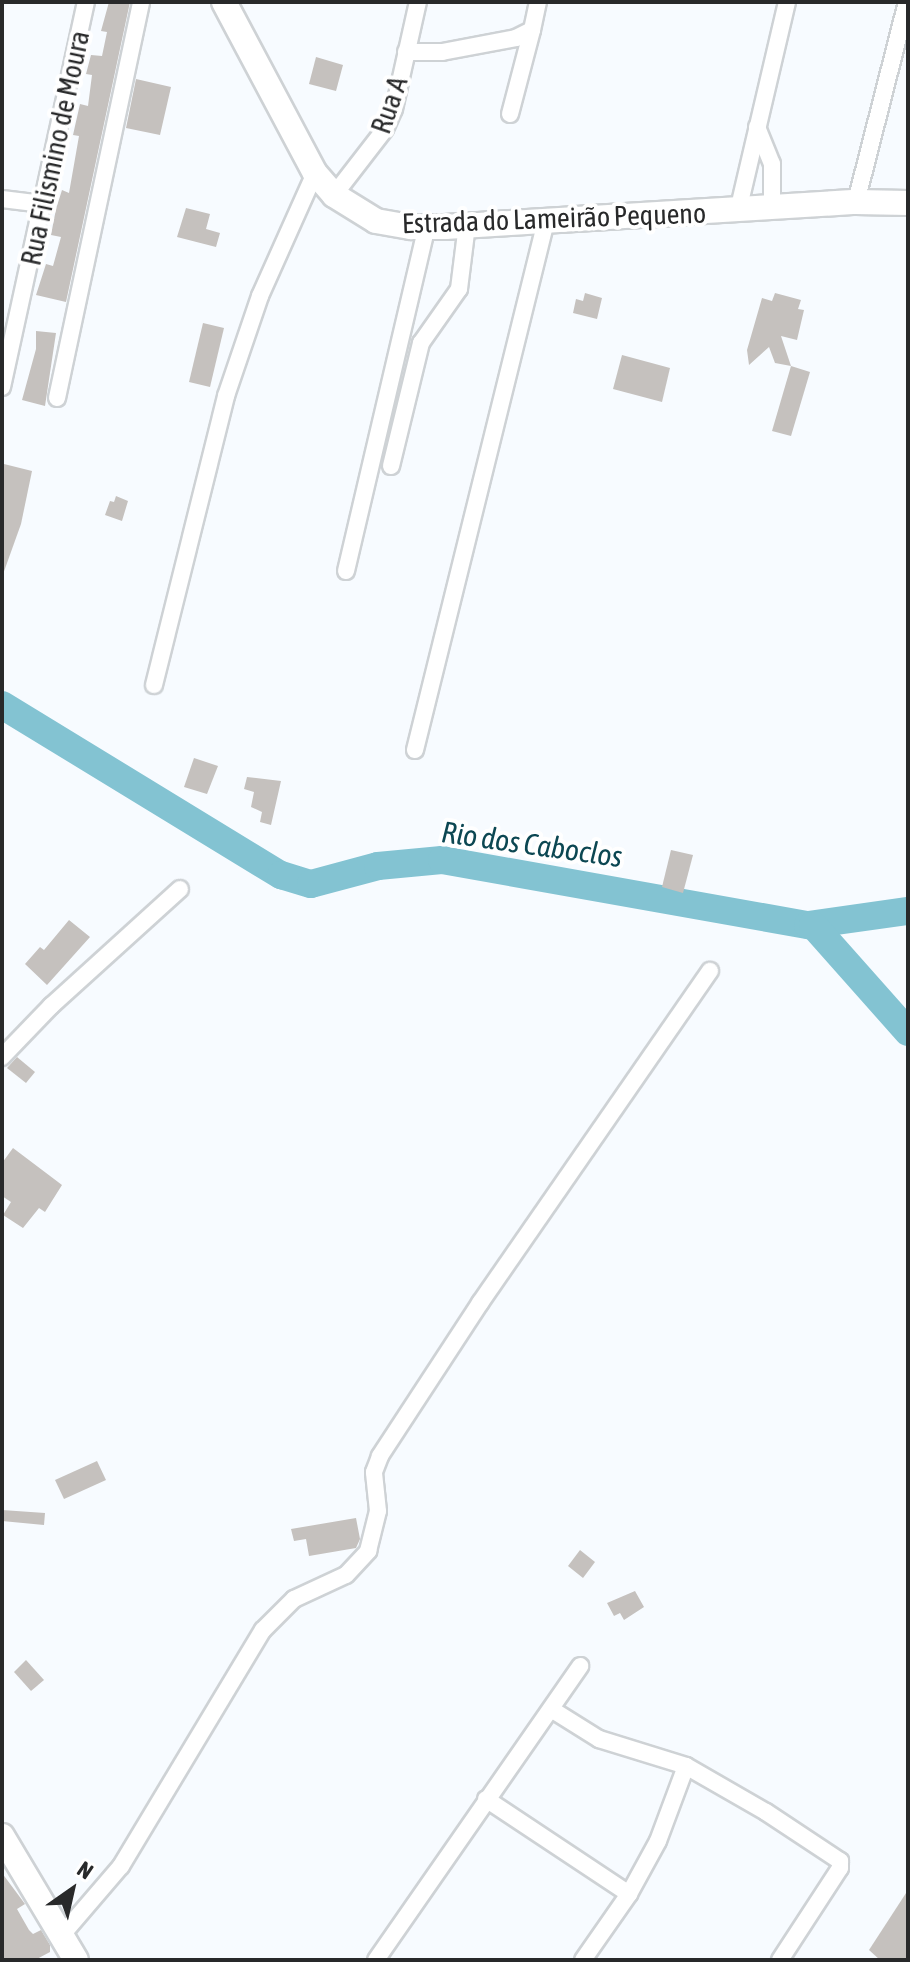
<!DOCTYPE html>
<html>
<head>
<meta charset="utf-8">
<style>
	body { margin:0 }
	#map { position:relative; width:910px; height:1962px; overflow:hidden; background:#f7fbff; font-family:"Asap Condensed",sans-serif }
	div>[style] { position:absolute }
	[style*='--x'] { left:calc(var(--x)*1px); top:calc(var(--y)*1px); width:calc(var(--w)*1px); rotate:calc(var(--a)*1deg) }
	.river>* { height:28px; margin:-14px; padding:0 14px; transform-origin:14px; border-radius:14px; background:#83c3d2 }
	.building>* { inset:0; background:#c5c1be }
	.roads { filter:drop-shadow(2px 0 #ced2d5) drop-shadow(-2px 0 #ced2d5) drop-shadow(0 2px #ced2d5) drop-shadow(0 -2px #ced2d5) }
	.street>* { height:16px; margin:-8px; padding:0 8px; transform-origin:8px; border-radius:8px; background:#fff }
	.secondary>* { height:24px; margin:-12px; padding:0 12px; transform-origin:12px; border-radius:12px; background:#fff }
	span { translate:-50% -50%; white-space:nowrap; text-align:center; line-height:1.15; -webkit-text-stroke:8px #fff; paint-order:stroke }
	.street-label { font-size:28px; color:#28292a }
	.water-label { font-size:30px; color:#0c4752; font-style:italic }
	.frame { position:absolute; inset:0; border:4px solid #28292a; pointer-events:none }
	.north { position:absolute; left:32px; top:1850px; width:80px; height:80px; -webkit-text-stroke:6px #fff; paint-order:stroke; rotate:34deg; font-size:22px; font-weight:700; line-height:32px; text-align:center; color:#28292a }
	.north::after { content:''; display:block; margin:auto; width:28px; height:36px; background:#28292a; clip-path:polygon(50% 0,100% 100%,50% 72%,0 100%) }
</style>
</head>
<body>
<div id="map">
	<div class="river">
		<i style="--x:2;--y:705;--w:327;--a:31.4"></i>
		<i style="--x:281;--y:875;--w:31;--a:17"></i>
		<i style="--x:311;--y:884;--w:69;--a:-15"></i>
		<i style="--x:378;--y:866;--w:64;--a:-5.4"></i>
		<i style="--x:442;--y:860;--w:372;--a:10.1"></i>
		<i style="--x:808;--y:925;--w:101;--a:-8"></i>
		<i style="--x:813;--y:925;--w:143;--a:48.4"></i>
	</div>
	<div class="building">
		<i style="clip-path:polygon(109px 2px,130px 2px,66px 302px,36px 295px,46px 264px,53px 266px,61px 237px,51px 235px,56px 209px,62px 190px,69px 193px,79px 136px,73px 135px,75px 126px,80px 104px,88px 106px,92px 75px,86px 74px,91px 55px,102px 56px,107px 32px,101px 31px)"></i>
		<i style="clip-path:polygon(316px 57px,343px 65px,336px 91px,309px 84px)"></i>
		<i style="clip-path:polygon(136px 79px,171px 87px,160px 135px,126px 128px)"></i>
		<i style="clip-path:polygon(186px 208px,210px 214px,206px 229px,220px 233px,216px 247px,177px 237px)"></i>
		<i style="clip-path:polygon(585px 293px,602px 298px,597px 319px,573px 313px,576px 299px,583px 301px)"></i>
		<i style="clip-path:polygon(775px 293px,801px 300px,798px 309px,804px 310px,797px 340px,781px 336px,791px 366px,775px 363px,769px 347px,749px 365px,747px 350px,762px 298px,772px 301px)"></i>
		<i style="clip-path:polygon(203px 323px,224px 328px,210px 387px,189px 382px)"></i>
		<i style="clip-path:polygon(36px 331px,56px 333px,45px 406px,22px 400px,36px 349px)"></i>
		<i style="clip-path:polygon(622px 355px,670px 368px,662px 402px,613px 389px)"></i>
		<i style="clip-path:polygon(791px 366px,810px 372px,791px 436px,772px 431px)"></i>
		<i style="clip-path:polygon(4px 464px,32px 471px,21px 524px,2px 577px)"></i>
		<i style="clip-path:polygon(116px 496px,128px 501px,122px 521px,105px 515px,110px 501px,114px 502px)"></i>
		<i style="clip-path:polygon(194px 758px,218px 766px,207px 794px,184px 787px)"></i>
		<i style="clip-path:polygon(247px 777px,281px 781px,271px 825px,260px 822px,262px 812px,251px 807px,254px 792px,244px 789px)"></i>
		<i style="clip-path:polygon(671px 850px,693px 855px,683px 893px,662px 887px)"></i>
		<i style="clip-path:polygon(69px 920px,90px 937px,47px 985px,25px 964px,40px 947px,44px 950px)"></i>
		<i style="clip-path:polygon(17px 1057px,35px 1072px,26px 1083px,7px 1068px)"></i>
		<i style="clip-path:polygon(13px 1148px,62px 1185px,45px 1212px,39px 1208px,23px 1228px,3px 1215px,11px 1202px,2px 1196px,2px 1163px)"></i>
		<i style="clip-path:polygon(97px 1461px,106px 1480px,64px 1499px,55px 1480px)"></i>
		<i style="clip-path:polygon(2px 1510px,45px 1513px,44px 1525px,2px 1521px)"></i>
		<i style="clip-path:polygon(356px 1518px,360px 1539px,356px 1548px,309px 1556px,306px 1539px,294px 1541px,291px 1529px)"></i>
		<i style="clip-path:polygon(580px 1550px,595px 1562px,583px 1578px,568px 1566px)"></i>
		<i style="clip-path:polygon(635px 1591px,644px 1607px,624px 1620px,620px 1613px,614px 1616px,607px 1603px)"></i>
		<i style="clip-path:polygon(26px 1660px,44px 1680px,31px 1691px,14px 1672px)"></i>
		<i style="clip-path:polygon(2px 1873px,25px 1904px,17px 1909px,29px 1930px,33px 1934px,41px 1930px,50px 1945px,50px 1952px,35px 1960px,2px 1960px)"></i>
		<i style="clip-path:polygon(908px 1890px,908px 1960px,880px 1960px,869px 1950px)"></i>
	</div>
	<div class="roads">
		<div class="street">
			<i style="--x:406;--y:52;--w:36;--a:0"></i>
			<i style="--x:442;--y:52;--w:75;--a:-10.7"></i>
			<i style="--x:516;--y:38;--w:18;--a:-27"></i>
			<i style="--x:532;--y:30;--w:29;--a:-78"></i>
			<i style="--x:510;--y:114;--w:87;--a:-75.3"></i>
			<i style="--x:757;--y:127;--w:40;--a:68"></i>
			<i style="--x:772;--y:164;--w:45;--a:90"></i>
			<i style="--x:334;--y:195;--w:83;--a:-52.3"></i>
			<i style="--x:385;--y:129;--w:22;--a:-66"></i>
			<i style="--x:394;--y:109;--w:110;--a:-77.4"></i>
			<i style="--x:2;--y:199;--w:39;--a:7"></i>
			<i style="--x:856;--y:202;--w:206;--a:-75.7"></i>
			<i style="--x:738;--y:211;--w:215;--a:-76.8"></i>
			<i style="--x:2;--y:387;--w:394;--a:-77.7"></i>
			<i style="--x:57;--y:398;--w:405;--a:-78"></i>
			<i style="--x:391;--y:466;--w:127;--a:-76.3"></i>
			<i style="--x:421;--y:343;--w:66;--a:-54.9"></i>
			<i style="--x:459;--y:289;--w:64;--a:-82.9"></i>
			<i style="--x:346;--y:571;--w:353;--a:-76.8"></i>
			<i style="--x:154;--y:685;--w:298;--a:-76"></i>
			<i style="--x:226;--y:396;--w:106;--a:-71.2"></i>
			<i style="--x:260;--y:296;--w:135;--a:-65.9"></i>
			<i style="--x:415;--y:750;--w:545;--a:-76.09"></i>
			<i style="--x:2;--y:1057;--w:71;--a:-46.1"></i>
			<i style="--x:51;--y:1006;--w:174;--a:-42.2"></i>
			<i style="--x:551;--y:1709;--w:57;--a:32"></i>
			<i style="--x:599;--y:1739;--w:91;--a:17.2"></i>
			<i style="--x:686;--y:1766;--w:92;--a:29.9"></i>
			<i style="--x:766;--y:1812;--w:89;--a:33.5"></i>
			<i style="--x:840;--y:1861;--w:7;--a:90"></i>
			<i style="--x:840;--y:1868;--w:110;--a:123.1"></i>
			<i style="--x:486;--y:1799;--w:172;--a:33.6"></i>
			<i style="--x:61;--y:1936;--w:92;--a:-49.4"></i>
			<i style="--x:121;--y:1866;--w:275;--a:-59"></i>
			<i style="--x:263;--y:1630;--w:44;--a:-45"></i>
			<i style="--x:294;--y:1599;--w:57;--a:-24.8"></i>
			<i style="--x:346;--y:1575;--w:33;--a:-47"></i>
			<i style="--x:368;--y:1551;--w:41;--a:-76"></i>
			<i style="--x:378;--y:1511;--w:39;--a:-96"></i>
			<i style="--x:374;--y:1472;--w:17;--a:-69"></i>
			<i style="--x:380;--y:1456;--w:183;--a:-56.8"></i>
			<i style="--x:480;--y:1303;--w:404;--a:-55.3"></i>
			<i style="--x:376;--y:1960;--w:358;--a:-55.2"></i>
			<i style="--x:583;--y:1960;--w:80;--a:-55.1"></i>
			<i style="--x:629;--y:1894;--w:60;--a:-61.3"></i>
			<i style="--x:658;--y:1841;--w:80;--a:-69.5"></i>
		</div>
		<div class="secondary">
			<i style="--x:224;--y:2;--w:194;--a:62"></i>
			<i style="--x:315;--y:173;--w:29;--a:49"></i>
			<i style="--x:334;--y:195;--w:49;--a:31.8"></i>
			<i style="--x:376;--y:221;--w:36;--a:10"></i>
			<i style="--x:411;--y:227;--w:34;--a:0"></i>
			<i style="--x:445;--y:227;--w:412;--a:-3.5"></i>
			<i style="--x:856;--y:202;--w:52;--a:1.1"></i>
			<i style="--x:2;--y:1836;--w:144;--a:59.2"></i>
		</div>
	</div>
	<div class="street-label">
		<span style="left:389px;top:105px;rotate:-71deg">Rua A</span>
		<span style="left:55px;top:148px;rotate:-78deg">Rua Filismino de Moura</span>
		<span style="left:554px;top:218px;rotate:-2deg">Estrada do Lameirão Pequeno</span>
	</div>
	<div class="water-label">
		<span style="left:532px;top:844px;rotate:8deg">Rio dos Caboclos</span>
	</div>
	<div class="frame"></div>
	<div class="north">N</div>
</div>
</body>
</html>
